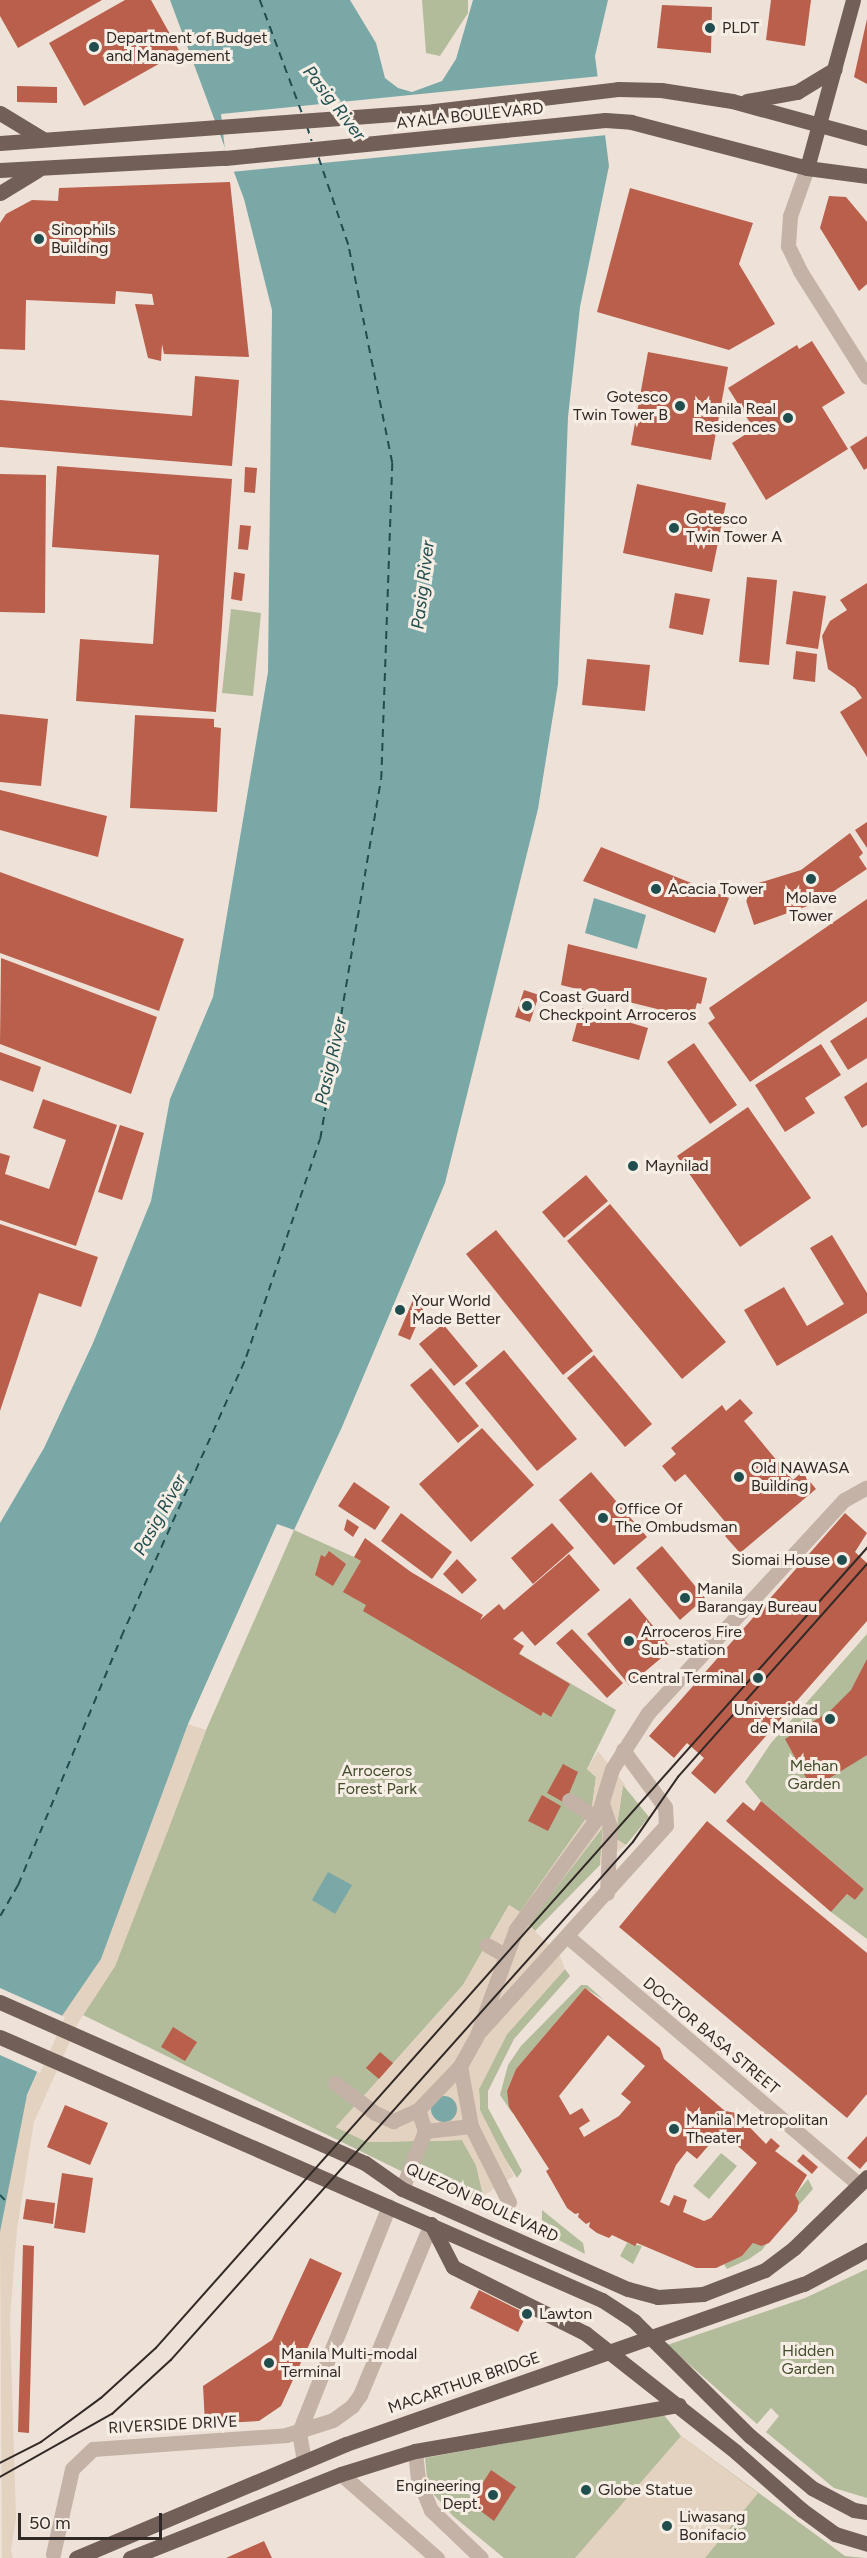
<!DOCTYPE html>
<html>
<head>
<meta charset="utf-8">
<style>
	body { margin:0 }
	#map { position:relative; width:867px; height:2558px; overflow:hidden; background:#eee2d8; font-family:Figtree,sans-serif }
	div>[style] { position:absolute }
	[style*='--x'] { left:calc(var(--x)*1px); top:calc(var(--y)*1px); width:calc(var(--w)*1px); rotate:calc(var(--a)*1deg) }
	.green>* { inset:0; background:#b2bb9a }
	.plaza>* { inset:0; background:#e4d2c0 }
	.water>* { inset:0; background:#7aa8a7 }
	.round { border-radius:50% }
	.pier>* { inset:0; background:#eee2d8 }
	.ferry>* { height:1.5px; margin-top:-0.75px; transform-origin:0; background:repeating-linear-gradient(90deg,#204e4e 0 8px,transparent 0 14px) }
	.building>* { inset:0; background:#b95f4b }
	.minor>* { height:15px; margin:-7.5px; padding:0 7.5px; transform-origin:7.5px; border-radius:7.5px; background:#c4b2a6 }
	.major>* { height:15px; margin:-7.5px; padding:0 7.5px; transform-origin:7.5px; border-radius:7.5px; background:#725f58 }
	.tram>* { height:1.5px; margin:-0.75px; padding:0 0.75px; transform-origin:0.75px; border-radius:0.75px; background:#312926 }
	.dots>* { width:16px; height:16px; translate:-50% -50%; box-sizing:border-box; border:3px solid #f6ede4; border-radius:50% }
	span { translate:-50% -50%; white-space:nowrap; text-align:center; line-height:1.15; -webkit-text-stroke:6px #f6ede4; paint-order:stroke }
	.poi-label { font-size:16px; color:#312926 }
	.left { translate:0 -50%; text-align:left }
	.right { translate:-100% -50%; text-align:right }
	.street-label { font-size:16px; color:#312926 }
	.park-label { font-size:16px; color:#434d2c }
	.water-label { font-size:18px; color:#204e4e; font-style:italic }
	.scale { position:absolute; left:18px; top:2513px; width:144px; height:27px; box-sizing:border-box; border:3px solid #312926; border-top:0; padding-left:8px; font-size:18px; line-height:21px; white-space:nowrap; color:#312926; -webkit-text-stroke:4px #f6ede4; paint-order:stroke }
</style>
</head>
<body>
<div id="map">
	<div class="green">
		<i style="clip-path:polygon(422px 0,468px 0,468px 13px,440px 56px,426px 53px)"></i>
		<i style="clip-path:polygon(231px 609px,261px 613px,253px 696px,222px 693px)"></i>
		<i style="clip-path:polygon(294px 1530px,354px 1557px,616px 1710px,587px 1769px,596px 1777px,592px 1807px,585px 1820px,520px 1912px,509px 1905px,463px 1985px,336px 2127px,367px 2142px,416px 2141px,403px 2172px,83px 2015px,115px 1966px,206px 1730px)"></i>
		<i style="clip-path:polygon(867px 1634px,867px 1939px,831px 1912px,847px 1894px,855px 1900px,864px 1889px,761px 1801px,745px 1782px,771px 1743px)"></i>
		<i style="clip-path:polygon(623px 1785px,649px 1817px,626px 1845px,615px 1839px)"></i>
		<i style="clip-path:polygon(603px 1827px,600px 1865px,535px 1931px,528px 1924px)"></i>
		<i style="clip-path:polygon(565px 1969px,570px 1976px,514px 2039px,488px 2091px,488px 2108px,522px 2171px,517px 2178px,488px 2131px,480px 2110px,479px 2089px,507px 2034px)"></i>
		<i style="clip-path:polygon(581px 1985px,587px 1985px,604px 2000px,585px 1988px,516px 2069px,507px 2091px,513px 2114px,500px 2095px,508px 2065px,521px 2046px)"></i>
		<i style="clip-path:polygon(462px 2140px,476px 2165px,482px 2189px,483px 2196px,475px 2201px,419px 2177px,417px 2168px,429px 2141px)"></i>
		<i style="clip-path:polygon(721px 2153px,737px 2166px,709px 2199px,693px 2186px)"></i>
		<i style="clip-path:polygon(808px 2179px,813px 2189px,798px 2206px,795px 2195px)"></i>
		<i style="clip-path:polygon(542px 2210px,583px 2243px,585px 2254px,555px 2238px,542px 2220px)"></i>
		<i style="clip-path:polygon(768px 2242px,762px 2250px,749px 2259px,727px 2269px,724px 2264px,742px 2256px,753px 2243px,761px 2246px)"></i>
		<i style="clip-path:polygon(627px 2243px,642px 2246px,633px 2264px,620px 2256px)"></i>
		<i style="clip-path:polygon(867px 2269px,867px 2498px,834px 2488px,766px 2432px,779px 2416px,771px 2408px,757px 2424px,667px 2345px,805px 2298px)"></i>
		<i style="clip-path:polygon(663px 2414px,681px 2436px,845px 2556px,865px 2558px,504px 2558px,453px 2516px,428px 2488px,425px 2458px)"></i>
	</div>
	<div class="plaza">
		<i style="clip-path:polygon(188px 1724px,206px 1730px,167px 1833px,115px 1966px,78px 2023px,34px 2122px,17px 2229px,10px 2319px,16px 2518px,11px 2550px,13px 2558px,2px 2558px,0 2232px,22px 2108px,62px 2016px,101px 1959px)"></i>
		<i style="clip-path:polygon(598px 1751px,626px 1786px,623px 1785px,615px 1838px,626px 1845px,600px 1865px,603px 1827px,528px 1924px,560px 1956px,565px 1969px,507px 2034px,479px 2089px,480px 2110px,514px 2176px,483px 2196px,476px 2165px,462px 2140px,429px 2141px,417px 2168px,419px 2177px,403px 2172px,416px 2141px,367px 2142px,336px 2127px,463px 1985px,509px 1905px,520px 1912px,585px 1820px,592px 1807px,596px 1777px,587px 1769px)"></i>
		<i style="clip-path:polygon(681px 2436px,758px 2493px,705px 2558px,575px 2558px)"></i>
	</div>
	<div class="water">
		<i style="clip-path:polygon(170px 0,350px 0,376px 43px,385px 78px,398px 88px,412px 92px,442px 81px,456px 59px,473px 0,608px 0,595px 56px,609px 166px,580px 307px,568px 417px,558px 684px,538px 809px,445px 1183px,342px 1427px,294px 1530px,277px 1524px,188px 1724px,101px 1959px,62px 2016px,27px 2095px,0 2232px,0 1523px,44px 1448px,93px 1343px,151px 1201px,170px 1099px,213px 997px,268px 672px,272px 310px,244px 199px)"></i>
		<i style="clip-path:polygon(594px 898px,646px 915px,637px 949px,585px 933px)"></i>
		<i style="clip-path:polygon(328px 1872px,352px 1885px,335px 1914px,312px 1900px)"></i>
		<i class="round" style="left:431px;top:2096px;width:26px;height:26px"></i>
	</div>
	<div class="pier">
		<i style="clip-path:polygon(601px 76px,607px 135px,231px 172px,226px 159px,221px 114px)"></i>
		<i style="clip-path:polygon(0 1988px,65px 2017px,40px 2073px,0 2055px)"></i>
	</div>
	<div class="ferry">
		<i style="--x:260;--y:0;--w:121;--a:69.6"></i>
		<i style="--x:307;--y:126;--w:16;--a:72"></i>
		<i style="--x:0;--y:1916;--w:36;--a:-60"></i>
		<i style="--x:18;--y:1885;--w:269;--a:-67.4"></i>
		<i style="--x:121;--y:1637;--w:307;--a:-65.9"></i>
		<i style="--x:246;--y:1357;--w:230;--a:-71.3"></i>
		<i style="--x:320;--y:1139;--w:365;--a:-80.4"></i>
		<i style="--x:381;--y:779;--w:316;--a:-88"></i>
		<i style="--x:392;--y:463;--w:222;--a:-101.4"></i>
		<i style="--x:348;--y:245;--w:96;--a:-108.8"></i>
		<i style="--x:0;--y:2195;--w:7;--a:45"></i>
	</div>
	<div class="building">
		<i style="clip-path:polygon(0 0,102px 0,18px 48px,0 16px)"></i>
		<i style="clip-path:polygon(125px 0,151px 0,180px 52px,84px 106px,49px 43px)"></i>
		<i style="clip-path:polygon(771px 0,811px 0,805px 46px,766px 40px)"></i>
		<i style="clip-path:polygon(662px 5px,712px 7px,711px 53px,657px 48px)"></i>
		<i style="clip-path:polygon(867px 19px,867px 84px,854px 77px)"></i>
		<i style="clip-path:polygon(17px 86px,57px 87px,57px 103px,17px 102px)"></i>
		<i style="clip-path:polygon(230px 182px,249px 357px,164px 354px,162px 344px,161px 361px,148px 358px,135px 304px,154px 305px,152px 294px,116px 291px,115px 304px,26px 300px,25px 350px,0 349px,0 223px,6px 214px,32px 200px,58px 201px,59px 188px)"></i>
		<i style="clip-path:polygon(630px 188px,753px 223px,739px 264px,775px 324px,729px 350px,597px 312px)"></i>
		<i style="clip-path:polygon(829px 196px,846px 197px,867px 222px,867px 284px,859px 291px,820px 228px)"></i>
		<i style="clip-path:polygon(812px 341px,845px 393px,822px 407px,848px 449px,766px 500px,732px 443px,754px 429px,728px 388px,797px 345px,799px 349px)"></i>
		<i style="clip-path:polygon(648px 352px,728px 367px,711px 460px,631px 445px)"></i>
		<i style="clip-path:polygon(195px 376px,239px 380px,232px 466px,0 447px,0 400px,192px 416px)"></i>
		<i style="clip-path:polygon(867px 436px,867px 468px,864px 470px,850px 447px)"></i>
		<i style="clip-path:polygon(57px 466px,232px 479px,216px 712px,76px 701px,80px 639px,153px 644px,159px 555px,52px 547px)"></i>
		<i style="clip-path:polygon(245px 467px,257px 468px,255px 493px,244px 492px)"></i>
		<i style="clip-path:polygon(0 474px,46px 475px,45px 613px,0 612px)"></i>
		<i style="clip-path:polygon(637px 484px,726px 503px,712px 572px,623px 553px)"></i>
		<i style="clip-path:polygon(240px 525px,251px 526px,248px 550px,238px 549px)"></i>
		<i style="clip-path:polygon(234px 572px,245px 574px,242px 601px,231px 599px)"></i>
		<i style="clip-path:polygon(747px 577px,777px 580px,769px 665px,739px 662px)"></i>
		<i style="clip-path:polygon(867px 583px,867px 757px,840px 712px,862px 698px,855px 688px,828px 669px,822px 636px,830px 621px,847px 610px,840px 600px)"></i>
		<i style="clip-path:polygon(793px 591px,826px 596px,818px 649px,786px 644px)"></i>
		<i style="clip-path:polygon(675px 593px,710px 599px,703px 635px,669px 628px)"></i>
		<i style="clip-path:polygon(796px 651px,817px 654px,815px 682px,793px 679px)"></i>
		<i style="clip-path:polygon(587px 659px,650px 665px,645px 711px,582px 705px)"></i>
		<i style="clip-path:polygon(0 714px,48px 719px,41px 786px,0 782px)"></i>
		<i style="clip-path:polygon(135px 715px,214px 719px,214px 727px,221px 728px,217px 812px,130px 808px)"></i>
		<i style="clip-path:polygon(0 790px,107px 816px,98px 857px,0 830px)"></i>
		<i style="clip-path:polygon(867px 822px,867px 848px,855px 830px)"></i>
		<i style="clip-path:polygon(850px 833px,863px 853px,859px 857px,867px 869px,816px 903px,754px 925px,742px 888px,801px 870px)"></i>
		<i style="clip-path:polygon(601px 847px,729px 898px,715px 933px,583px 881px)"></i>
		<i style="clip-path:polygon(0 872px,184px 939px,159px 1011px,0 953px)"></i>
		<i style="clip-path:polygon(867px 899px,867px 1001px,750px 1082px,708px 1023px,715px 1018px,709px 1008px)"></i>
		<i style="clip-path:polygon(568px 944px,707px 978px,701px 1004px,697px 1003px,693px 1018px,561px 985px)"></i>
		<i style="clip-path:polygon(1px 958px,157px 1017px,131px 1094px,0 1044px)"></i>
		<i style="clip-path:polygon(524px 990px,539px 995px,530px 1022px,515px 1017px)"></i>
		<i style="clip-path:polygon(581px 1008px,648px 1028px,639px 1060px,572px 1041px)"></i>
		<i style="clip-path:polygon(867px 1017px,867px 1058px,848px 1070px,830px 1041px)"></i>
		<i style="clip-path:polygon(694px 1043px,737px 1105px,710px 1124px,667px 1062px)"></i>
		<i style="clip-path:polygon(821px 1044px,841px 1075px,805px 1098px,815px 1113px,785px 1132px,755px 1085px)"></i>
		<i style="clip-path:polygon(0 1052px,41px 1067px,33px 1092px,0 1080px)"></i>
		<i style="clip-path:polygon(867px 1082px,867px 1125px,862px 1128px,844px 1097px)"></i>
		<i style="clip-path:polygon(43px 1099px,117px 1125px,76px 1246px,0 1220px,0 1153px,10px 1156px,5px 1174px,49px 1189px,66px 1140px,33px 1128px)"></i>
		<i style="clip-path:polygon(748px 1107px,811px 1198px,740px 1247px,677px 1156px)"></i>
		<i style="clip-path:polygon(120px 1125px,144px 1133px,122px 1200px,98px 1192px)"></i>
		<i style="clip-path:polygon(586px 1175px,608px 1201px,564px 1238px,542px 1212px)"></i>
		<i style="clip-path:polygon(610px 1204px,726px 1342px,682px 1379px,567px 1241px)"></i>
		<i style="clip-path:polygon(0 1224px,98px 1257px,81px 1307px,39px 1293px,0 1411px)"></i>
		<i style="clip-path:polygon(496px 1230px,593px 1351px,563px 1375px,466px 1254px)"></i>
		<i style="clip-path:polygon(832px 1235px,867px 1293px,867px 1313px,777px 1366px,744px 1310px,784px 1287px,807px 1326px,844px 1304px,810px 1248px)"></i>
		<i style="clip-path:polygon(416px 1293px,428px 1299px,410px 1340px,398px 1335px)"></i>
		<i style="clip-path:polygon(443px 1324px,478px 1366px,454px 1386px,419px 1344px)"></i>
		<i style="clip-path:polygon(504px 1350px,577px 1439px,537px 1471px,465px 1383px)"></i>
		<i style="clip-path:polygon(594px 1355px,652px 1424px,625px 1447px,567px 1378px)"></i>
		<i style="clip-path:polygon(431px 1368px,479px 1426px,458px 1443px,410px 1385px)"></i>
		<i style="clip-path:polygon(740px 1399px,753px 1413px,744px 1421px,793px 1480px,802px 1472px,816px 1489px,740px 1553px,725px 1536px,732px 1530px,685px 1474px,675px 1482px,662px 1466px,676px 1454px,671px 1448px,722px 1405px,726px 1411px)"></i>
		<i style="clip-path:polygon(482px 1428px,534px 1485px,471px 1542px,419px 1484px)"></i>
		<i style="clip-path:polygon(591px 1472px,647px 1537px,614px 1565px,559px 1500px)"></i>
		<i style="clip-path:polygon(354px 1482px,390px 1507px,375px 1530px,338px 1506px)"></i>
		<i style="clip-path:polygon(401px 1513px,452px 1552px,432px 1579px,381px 1541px)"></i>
		<i style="clip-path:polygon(845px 1513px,867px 1533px,855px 1552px,867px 1563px,867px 1621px,715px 1794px,691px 1773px,704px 1758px,687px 1743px,674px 1758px,649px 1736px)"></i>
		<i style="clip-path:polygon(347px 1519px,359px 1527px,353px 1537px,344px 1530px)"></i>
		<i style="clip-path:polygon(552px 1523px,574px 1548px,533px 1584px,511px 1558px)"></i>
		<i style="clip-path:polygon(365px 1538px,411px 1572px,483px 1615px,480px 1620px,499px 1604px,504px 1610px,569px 1554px,600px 1590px,535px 1646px,522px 1631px,513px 1639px,524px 1646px,519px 1654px,570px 1684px,551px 1717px,543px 1712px,541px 1716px,363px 1611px,366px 1605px,343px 1592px,361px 1561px,354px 1557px)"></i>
		<i style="clip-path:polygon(662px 1546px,705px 1598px,680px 1620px,636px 1568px)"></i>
		<i style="clip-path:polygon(329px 1551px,346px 1564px,333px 1586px,315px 1575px,321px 1555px,325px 1557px)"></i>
		<i style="clip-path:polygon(457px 1559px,477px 1580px,462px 1594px,443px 1574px)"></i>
		<i style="clip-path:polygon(630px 1598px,672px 1649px,629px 1685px,587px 1634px)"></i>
		<i style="clip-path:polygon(572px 1629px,623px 1683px,607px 1698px,556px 1643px)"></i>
		<i style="clip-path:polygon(867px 1659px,867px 1755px,812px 1789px,785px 1739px,830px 1711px,851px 1690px)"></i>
		<i style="clip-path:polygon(563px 1764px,578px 1772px,565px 1803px,547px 1793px)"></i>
		<i style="clip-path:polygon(542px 1795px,561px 1806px,548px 1831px,528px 1821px)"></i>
		<i style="clip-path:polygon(761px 1801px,864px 1889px,855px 1900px,847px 1894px,831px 1912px,726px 1821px,743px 1802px,754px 1811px)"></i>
		<i style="clip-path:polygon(707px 1821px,867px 1953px,867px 2094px,847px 2118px,619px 1927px)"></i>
		<i style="clip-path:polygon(evenodd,585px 1988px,660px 2048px,664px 2059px,725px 2111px,736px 2113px,766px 2144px,771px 2138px,780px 2146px,775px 2151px,807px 2175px,795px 2195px,799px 2202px,797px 2211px,769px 2243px,761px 2246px,753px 2243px,742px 2256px,716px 2268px,696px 2268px,637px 2243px,635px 2246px,612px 2235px,609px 2238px,597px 2233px,589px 2227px,590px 2222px,586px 2224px,578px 2217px,579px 2213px,575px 2214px,567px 2208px,546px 2171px,549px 2169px,509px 2107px,507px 2091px,516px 2069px,585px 1988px,608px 2035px,645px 2066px,621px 2094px,631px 2102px,619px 2116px,584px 2137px,579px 2128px,590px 2121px,582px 2108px,570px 2115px,559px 2096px,608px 2035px,585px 1988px,721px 2131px,757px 2163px,711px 2218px,704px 2221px,683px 2212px,687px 2200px,674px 2195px,669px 2206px,660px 2202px,676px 2165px,687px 2151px,697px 2159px,721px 2131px)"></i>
		<i style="clip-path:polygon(173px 2027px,197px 2042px,185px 2061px,161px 2047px)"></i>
		<i style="clip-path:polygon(380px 2052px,393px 2063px,379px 2079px,366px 2068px)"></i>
		<i style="clip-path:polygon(65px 2105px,108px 2123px,90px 2165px,47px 2147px)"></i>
		<i style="clip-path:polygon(867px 2136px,867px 2161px,860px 2169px,847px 2158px)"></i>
		<i style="clip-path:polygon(803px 2154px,818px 2167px,812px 2174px,797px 2161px)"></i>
		<i style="clip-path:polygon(62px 2173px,93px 2178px,85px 2233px,54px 2228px)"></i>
		<i style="clip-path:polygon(26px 2199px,55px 2203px,53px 2224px,23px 2219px)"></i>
		<i style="clip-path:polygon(23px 2245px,34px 2246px,29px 2433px,18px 2432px)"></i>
		<i style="clip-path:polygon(310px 2258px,342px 2273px,281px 2406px,259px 2421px,205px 2424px,203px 2386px,272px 2340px)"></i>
		<i style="clip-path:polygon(479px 2290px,527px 2314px,518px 2332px,470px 2308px)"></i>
		<i style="clip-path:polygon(491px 2470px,516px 2487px,494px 2521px,470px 2503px)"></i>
		<i style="clip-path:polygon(264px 2541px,272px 2558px,226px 2558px)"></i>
	</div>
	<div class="minor">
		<i style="--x:807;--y:168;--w:51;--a:109.5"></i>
		<i style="--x:790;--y:216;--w:30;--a:94"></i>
		<i style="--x:788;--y:246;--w:28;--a:64"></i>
		<i style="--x:800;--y:271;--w:125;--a:57.7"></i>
		<i style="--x:569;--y:1800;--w:33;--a:33"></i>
		<i style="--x:603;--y:1806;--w:22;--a:72"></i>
		<i style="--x:610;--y:1827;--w:66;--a:92.6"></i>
		<i style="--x:568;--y:1937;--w:382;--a:40.4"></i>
		<i style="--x:487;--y:1945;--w:21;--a:29"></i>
		<i style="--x:481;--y:2030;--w:276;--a:-47.9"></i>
		<i style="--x:666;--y:1825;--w:18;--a:-93"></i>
		<i style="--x:665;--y:1807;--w:71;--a:-126.4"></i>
		<i style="--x:335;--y:2083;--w:50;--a:36.9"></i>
		<i style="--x:375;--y:2113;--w:20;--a:24"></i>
		<i style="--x:393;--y:2121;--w:27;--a:-24"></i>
		<i style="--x:418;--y:2110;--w:61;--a:-46.3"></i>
		<i style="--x:425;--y:2131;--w:46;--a:-6.2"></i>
		<i style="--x:402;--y:2189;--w:62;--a:-68.4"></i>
		<i style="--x:425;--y:2131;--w:22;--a:-108"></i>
		<i style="--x:509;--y:2202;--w:85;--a:-116.6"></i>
		<i style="--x:471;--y:2126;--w:61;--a:-100.4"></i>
		<i style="--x:460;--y:2066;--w:35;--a:-61"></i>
		<i style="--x:477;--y:2035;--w:113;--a:-69.8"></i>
		<i style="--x:516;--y:1929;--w:137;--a:-53.9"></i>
		<i style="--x:597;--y:1818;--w:51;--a:-73"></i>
		<i style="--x:612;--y:1769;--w:67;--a:-57.3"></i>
		<i style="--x:648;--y:1713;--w:289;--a:-47.4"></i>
		<i style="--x:844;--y:1500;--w:26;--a:-29"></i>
		<i style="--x:415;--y:2451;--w:27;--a:84"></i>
		<i style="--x:418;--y:2478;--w:35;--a:68"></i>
		<i style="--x:431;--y:2510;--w:69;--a:43.8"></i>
		<i style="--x:304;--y:2461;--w:29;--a:-100"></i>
		<i style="--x:299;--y:2432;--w:243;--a:-68.3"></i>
		<i style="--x:341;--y:2474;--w:128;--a:41.2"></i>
		<i style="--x:53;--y:2554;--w:87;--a:-77.4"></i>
		<i style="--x:72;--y:2469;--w:29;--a:-44"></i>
		<i style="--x:93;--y:2449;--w:194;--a:-4.1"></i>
		<i style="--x:286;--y:2435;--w:49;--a:-17.7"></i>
		<i style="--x:333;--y:2420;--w:24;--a:-36"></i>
		<i style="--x:352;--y:2406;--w:14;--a:-54"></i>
		<i style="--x:360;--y:2395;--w:185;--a:-67.5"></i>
	</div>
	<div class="major">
		<i style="--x:747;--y:101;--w:51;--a:-10.2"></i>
		<i style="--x:797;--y:92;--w:44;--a:-31.2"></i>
		<i style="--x:0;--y:113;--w:50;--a:31.2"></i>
		<i style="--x:0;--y:143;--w:435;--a:-4.2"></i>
		<i style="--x:434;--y:111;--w:185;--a:-6.8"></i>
		<i style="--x:618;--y:89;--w:43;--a:1.3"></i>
		<i style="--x:661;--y:90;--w:72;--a:8.8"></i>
		<i style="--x:732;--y:101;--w:140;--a:15.3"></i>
		<i style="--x:807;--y:168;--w:174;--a:-74.7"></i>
		<i style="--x:0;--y:170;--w:225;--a:-3.1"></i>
		<i style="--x:225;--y:158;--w:382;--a:-5.7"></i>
		<i style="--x:605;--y:120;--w:26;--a:4"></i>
		<i style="--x:631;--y:122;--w:182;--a:14.6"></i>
		<i style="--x:807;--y:168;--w:61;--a:7.6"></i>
		<i style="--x:0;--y:193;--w:44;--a:-31.2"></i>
		<i style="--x:0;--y:2002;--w:399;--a:23.8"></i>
		<i style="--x:365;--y:2163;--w:45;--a:35.1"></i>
		<i style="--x:402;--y:2189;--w:247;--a:23.9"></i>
		<i style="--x:628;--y:2289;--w:31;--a:15"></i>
		<i style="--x:658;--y:2297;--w:45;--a:-3.8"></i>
		<i style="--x:703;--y:2294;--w:66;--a:-21.2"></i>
		<i style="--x:765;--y:2270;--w:36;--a:-37"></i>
		<i style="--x:794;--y:2248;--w:102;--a:-44.2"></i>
		<i style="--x:0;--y:2037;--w:657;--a:23.6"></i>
		<i style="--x:602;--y:2300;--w:38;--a:33"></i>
		<i style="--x:634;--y:2321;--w:163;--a:44.8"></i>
		<i style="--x:750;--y:2436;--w:81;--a:40"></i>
		<i style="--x:812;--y:2488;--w:47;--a:27.6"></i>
		<i style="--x:854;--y:2510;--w:13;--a:9"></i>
		<i style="--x:431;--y:2224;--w:48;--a:62.9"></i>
		<i style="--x:453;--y:2267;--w:148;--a:26.6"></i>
		<i style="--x:585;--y:2333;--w:192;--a:38.2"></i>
		<i style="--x:736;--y:2452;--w:88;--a:41.3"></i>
		<i style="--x:802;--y:2510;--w:41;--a:36"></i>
		<i style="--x:835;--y:2534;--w:34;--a:17"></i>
		<i style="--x:76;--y:2558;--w:293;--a:-22.9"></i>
		<i style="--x:346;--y:2444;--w:485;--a:-19.3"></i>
		<i style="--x:804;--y:2284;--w:72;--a:-28.4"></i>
		<i style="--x:130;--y:2558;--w:227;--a:-21.7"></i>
		<i style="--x:341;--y:2474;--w:77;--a:-17.3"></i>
		<i style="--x:415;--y:2451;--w:268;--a:-9.9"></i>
	</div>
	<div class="tram">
		<i style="--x:0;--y:2463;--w:46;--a:-27.1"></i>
		<i style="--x:41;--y:2442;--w:74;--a:-36.3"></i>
		<i style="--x:101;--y:2398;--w:74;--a:-42.3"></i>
		<i style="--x:156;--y:2348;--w:1070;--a:-48.37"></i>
		<i style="--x:0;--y:2477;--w:129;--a:-29.4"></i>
		<i style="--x:112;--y:2414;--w:80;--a:-42.5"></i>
		<i style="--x:171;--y:2360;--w:694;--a:-48.27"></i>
		<i style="--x:633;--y:1842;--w:79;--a:-55.3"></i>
		<i style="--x:678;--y:1777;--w:285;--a:-48.4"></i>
	</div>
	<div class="dots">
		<i style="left:710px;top:28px;background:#204e4e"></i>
		<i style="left:94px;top:47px;background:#204e4e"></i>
		<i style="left:39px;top:239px;background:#204e4e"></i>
		<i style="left:680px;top:406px;background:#204e4e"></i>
		<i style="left:788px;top:418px;background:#204e4e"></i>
		<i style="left:674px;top:528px;background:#204e4e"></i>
		<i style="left:811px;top:879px;background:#204e4e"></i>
		<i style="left:656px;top:889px;background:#204e4e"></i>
		<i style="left:527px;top:1006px;background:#204e4e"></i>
		<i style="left:633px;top:1166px;background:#204e4e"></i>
		<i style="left:400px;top:1310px;background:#204e4e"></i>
		<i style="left:739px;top:1477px;background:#204e4e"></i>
		<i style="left:603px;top:1518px;background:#204e4e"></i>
		<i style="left:842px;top:1560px;background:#204e4e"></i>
		<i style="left:685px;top:1598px;background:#204e4e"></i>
		<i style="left:629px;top:1641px;background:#204e4e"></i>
		<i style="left:758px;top:1678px;background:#204e4e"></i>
		<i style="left:830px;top:1719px;background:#204e4e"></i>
		<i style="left:674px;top:2129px;background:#204e4e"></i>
		<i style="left:527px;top:2314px;background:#204e4e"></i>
		<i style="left:269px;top:2363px;background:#204e4e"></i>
		<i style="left:586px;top:2490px;background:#204e4e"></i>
		<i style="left:493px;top:2495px;background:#204e4e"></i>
		<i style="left:667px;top:2526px;background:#204e4e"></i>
	</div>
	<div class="poi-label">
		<span class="left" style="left:722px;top:28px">PLDT</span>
		<span class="left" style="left:106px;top:47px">Department of Budget<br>and Management</span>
		<span class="left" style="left:51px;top:239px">Sinophils<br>Building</span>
		<span class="right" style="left:668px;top:406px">Gotesco<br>Twin Tower B</span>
		<span class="right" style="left:776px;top:418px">Manila Real<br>Residences</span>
		<span class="left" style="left:686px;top:528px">Gotesco<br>Twin Tower A</span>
		<span class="left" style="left:668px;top:889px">Acacia Tower</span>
		<span style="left:811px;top:907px">Molave<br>Tower</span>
		<span class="left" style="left:539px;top:1006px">Coast Guard<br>Checkpoint Arroceros</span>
		<span class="left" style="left:645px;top:1166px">Maynilad</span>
		<span class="left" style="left:412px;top:1310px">Your World<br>Made Better</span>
		<span class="left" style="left:751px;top:1477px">Old NAWASA<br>Building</span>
		<span class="left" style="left:615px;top:1518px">Office Of<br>The Ombudsman</span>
		<span class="right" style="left:830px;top:1560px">Siomai House</span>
		<span class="left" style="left:697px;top:1598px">Manila<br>Barangay Bureau</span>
		<span class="left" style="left:641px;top:1641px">Arroceros Fire<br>Sub-station</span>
		<span class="right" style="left:744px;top:1678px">Central Terminal</span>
		<span class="right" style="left:818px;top:1719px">Universidad<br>de Manila</span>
		<span class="left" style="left:686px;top:2129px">Manila Metropolitan<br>Theater</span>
		<span class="left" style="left:539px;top:2314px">Lawton</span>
		<span class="left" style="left:281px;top:2363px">Manila Multi-modal<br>Terminal</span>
		<span class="right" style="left:481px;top:2495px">Engineering<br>Dept.</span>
		<span class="left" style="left:598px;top:2490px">Globe Statue</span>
		<span class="left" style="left:679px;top:2526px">Liwasang<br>Bonifacio</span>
	</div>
	<div class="street-label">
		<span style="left:470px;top:116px;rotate:-6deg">AYALA BOULEVARD</span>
		<span style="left:711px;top:2036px;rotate:40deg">DOCTOR BASA STREET</span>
		<span style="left:482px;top:2203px;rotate:25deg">QUEZON BOULEVARD</span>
		<span style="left:464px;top:2383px;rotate:-19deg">MACARTHUR BRIDGE</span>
		<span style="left:173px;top:2425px;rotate:-3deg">RIVERSIDE DRIVE</span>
	</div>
	<div class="park-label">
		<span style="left:814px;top:1775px">Mehan<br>Garden</span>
		<span style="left:377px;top:1780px">Arroceros<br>Forest Park</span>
		<span style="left:808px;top:2360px">Hidden<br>Garden</span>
	</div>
	<div class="water-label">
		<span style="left:334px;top:103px;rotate:52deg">Pasig River</span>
		<span style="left:423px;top:585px;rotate:-83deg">Pasig River</span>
		<span style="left:331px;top:1061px;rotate:-77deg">Pasig River</span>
		<span style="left:160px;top:1515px;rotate:-61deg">Pasig River</span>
	</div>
	<div class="scale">50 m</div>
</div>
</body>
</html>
